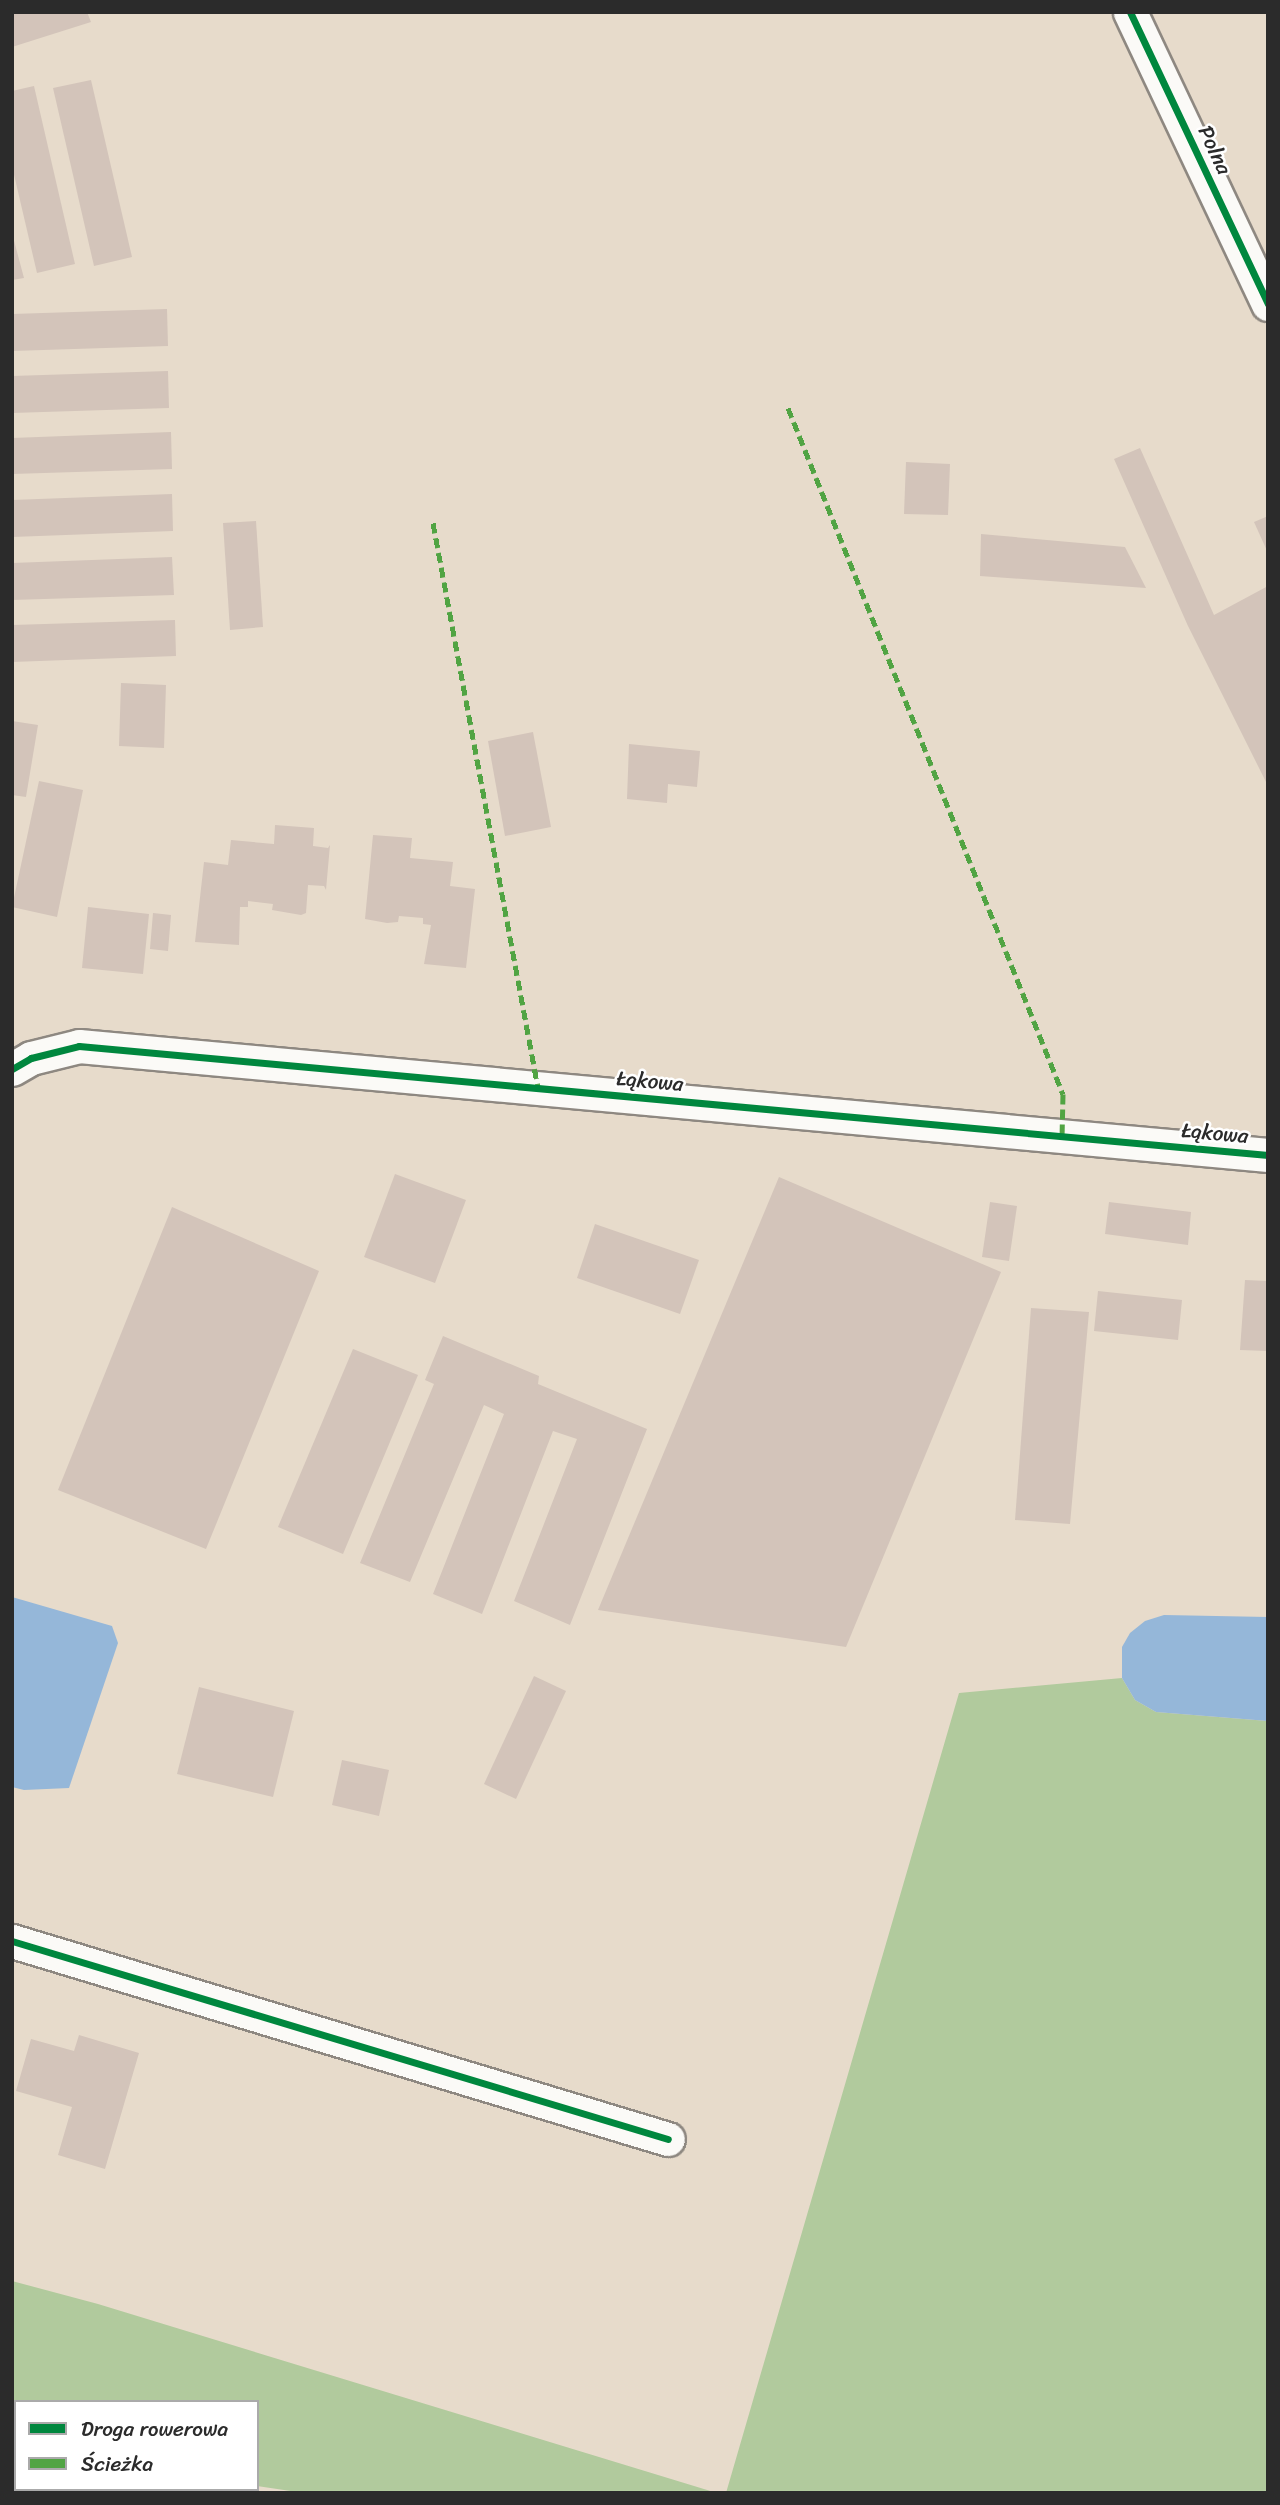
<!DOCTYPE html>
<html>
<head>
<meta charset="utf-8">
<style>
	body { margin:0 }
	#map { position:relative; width:1280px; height:2505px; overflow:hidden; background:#e7dbcb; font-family:Sriracha,sans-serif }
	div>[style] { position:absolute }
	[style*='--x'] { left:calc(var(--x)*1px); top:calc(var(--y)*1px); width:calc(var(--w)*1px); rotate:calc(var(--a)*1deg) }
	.forest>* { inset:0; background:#b1ca9d }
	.water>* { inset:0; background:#95b7d9 }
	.building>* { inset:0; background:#d3c4ba }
	.roads { filter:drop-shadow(2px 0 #8e8881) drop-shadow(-2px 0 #8e8881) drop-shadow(0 2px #8e8881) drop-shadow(0 -2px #8e8881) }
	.minor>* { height:33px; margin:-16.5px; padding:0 16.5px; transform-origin:16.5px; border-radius:16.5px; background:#fbfaf7 }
	.quiet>* { height:5px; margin-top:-2.5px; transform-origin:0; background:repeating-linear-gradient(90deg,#51a443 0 10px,transparent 0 15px) }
	.cycleway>* { height:7px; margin:-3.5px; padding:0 3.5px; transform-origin:3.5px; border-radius:3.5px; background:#00873e }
	span { translate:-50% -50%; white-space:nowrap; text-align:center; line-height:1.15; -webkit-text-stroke:5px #fff; paint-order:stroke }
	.street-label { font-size:21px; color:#2b2b2b }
	.frame { position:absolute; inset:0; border:14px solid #2b2b2b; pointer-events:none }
	.legend { position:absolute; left:14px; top:2400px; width:245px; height:91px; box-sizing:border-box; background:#fff; border:2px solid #aaa; margin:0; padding:9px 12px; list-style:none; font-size:21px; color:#2b2b2b }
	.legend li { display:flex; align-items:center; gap:14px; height:35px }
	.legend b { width:35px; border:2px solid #aaa }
</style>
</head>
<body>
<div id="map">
	<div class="forest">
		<i style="clip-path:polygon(1122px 1678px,1135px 1700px,1156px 1712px,1268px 1721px,1268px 2493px,726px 2493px,959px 1693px)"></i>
		<i style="clip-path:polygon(12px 2281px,98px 2304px,717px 2493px,304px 2493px,257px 2486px,257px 2402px,16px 2402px,16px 2435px,12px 2433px)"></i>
	</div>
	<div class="water">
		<i style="clip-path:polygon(12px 1597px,112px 1626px,118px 1643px,69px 1788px,24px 1790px,12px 1787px)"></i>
		<i style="clip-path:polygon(1164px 1615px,1268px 1617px,1268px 1721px,1156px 1712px,1135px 1700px,1122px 1678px,1122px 1647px,1130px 1633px,1145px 1621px)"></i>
	</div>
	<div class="building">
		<i style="clip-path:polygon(12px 12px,87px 12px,91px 22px,12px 47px)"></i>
		<i style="clip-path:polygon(91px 80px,132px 257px,94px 266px,53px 88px)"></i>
		<i style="clip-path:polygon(34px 86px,75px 264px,37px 273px,12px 166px,12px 91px)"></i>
		<i style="clip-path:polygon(12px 233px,24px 278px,12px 280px)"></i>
		<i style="clip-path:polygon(167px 309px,168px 346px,12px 351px,12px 314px)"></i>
		<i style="clip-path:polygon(168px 371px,169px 408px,12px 413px,12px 376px)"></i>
		<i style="clip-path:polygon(171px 432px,172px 469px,12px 474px,12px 438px)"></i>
		<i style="clip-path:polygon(1140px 448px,1214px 615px,1268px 586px,1268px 786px,1188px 626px,1114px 459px)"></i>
		<i style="clip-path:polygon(906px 462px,950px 464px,948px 515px,904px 514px)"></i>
		<i style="clip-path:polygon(172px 494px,173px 531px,12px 537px,12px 500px)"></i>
		<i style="clip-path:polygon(1268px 516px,1268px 553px,1254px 522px)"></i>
		<i style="clip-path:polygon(256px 521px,263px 627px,230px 630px,223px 523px)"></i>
		<i style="clip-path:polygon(981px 534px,1125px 547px,1146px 588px,980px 576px)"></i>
		<i style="clip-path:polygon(172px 557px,174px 595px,12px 600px,12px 563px)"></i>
		<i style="clip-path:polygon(175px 620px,176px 656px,12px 662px,12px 625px)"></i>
		<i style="clip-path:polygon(121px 683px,166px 685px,164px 748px,119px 746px)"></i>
		<i style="clip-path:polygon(12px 721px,38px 725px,26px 797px,12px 795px)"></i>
		<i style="clip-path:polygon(533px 732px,551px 827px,505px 836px,488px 741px)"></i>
		<i style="clip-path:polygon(629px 744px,700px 751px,697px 787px,668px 784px,667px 803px,627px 799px)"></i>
		<i style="clip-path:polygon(39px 781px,83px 790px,57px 917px,12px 907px)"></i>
		<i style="clip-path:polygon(275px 825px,314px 828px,313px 846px,328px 848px,330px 845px,326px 890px,324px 886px,308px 885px,306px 913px,301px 915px,272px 910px,273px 904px,248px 901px,248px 907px,240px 907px,239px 945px,195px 942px,204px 862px,228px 865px,231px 840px,274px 844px)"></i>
		<i style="clip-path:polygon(373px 835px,412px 838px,410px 858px,453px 862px,450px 886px,475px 889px,466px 968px,424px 964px,431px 925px,423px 924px,423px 918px,399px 916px,398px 922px,387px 923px,365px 919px)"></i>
		<i style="clip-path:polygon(88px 907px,149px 914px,143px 974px,82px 968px)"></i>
		<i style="clip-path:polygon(153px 913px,171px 915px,168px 951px,150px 949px)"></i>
		<i style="clip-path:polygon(395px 1174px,466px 1200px,435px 1283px,364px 1257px)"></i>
		<i style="clip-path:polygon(779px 1177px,1001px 1272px,846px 1647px,598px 1610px)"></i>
		<i style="clip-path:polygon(990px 1202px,1017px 1206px,1009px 1261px,982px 1257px)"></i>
		<i style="clip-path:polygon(1109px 1202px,1191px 1212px,1188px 1245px,1105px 1234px)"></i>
		<i style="clip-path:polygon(172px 1207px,319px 1271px,206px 1549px,58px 1490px)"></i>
		<i style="clip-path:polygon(595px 1224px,699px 1260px,680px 1314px,577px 1278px)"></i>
		<i style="clip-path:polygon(1245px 1280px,1268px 1281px,1268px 1351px,1240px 1350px)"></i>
		<i style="clip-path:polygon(1098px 1291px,1182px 1300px,1178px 1340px,1094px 1331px)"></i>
		<i style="clip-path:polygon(1031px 1308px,1089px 1312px,1070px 1524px,1015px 1520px)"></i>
		<i style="clip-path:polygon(443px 1336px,539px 1376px,538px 1384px,647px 1429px,570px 1625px,514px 1601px,577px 1439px,553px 1431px,482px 1614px,433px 1594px,504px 1414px,484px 1405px,410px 1582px,360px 1563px,434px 1384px,425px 1380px)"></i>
		<i style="clip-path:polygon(353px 1349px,418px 1375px,343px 1554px,278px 1527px)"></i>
		<i style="clip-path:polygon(534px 1676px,566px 1691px,516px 1799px,484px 1784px)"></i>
		<i style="clip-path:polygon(199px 1687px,294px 1711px,273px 1797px,177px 1774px)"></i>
		<i style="clip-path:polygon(342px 1760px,389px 1770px,379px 1816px,332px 1805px)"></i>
		<i style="clip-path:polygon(79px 2035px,139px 2053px,105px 2169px,58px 2155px,72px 2107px,16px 2091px,31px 2039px,74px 2051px)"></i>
	</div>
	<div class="roads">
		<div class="minor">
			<i style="--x:1130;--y:12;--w:323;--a:64.7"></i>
			<i style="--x:12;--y:1069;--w:22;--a:-30"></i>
			<i style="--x:31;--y:1058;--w:49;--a:-14"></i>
			<i style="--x:79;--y:1046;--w:1194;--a:5.24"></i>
			<i style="--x:12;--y:1941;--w:685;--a:16.8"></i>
			<i style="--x:36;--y:2489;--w:26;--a:9"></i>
		</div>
	</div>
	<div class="quiet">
		<i style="--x:788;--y:408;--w:739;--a:68.16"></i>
		<i style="--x:1063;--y:1094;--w:43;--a:91.3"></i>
		<i style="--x:433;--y:523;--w:575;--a:79.47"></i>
	</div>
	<div class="cycleway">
		<i style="--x:1130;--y:12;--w:323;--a:64.7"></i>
		<i style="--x:12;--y:1069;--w:22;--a:-30"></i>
		<i style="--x:31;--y:1058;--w:49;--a:-14"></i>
		<i style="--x:79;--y:1046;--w:1194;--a:5.24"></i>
		<i style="--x:12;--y:1941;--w:685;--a:16.8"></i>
	</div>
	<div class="street-label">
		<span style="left:1215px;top:150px;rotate:65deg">Polna</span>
		<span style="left:650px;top:1081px;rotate:5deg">Łąkowa</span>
		<span style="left:1215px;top:1133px;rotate:5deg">Łąkowa</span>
	</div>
	<div class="frame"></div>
	<ul class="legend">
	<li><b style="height:9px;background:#00873e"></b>Droga rowerowa</li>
	<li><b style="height:9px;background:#51a443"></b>Ścieżka</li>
	</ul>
</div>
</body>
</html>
